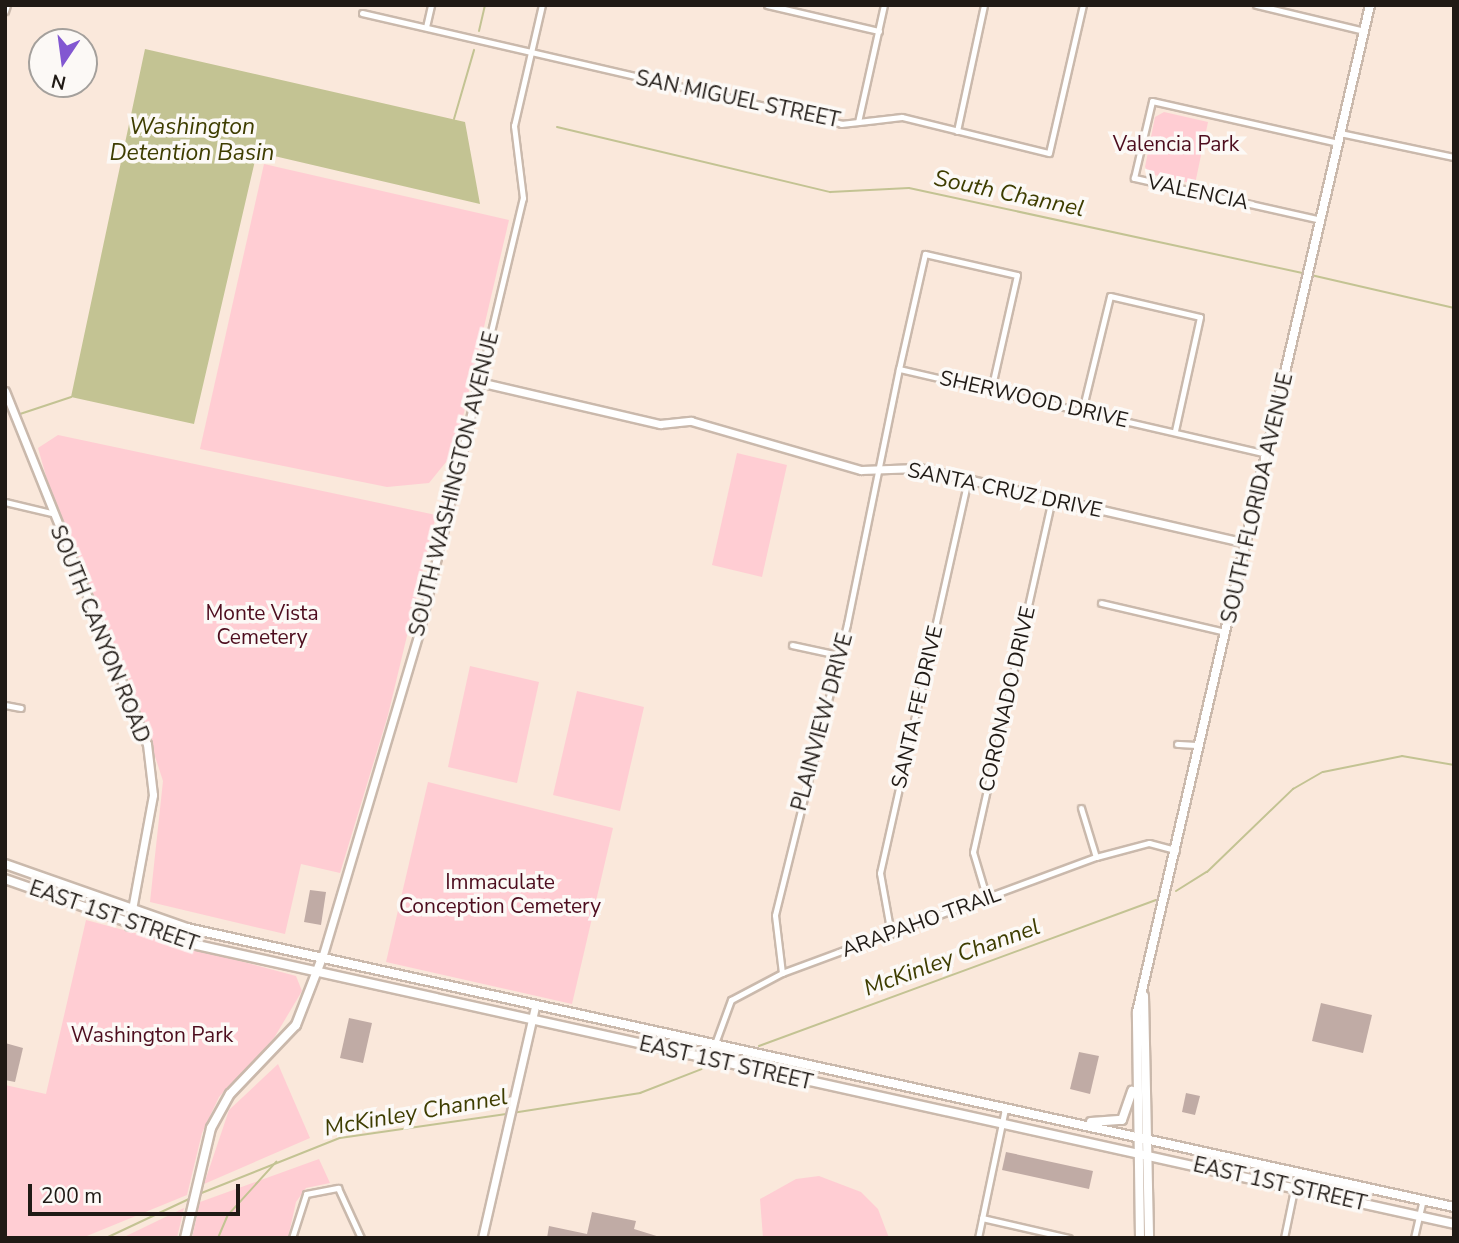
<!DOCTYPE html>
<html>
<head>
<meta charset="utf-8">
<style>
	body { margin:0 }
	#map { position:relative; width:1459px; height:1243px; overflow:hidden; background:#fae8db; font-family:"Nunito Sans",sans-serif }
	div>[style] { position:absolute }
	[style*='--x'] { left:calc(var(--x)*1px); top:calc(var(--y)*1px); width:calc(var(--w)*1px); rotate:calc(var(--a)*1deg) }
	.green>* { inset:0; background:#ffcdd3 }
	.water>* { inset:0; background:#c3c393 }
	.stream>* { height:2px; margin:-1px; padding:0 1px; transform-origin:1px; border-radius:1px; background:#c3c393 }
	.building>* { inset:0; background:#c0aba5 }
	.roads { filter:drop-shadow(2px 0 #cab9ac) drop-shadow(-2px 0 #cab9ac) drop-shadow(0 2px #cab9ac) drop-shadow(0 -2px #cab9ac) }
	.minor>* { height:5px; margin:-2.5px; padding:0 2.5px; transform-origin:2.5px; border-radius:2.5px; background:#fff }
	.tertiary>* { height:7px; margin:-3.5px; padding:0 3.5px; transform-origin:3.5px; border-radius:3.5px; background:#fff }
	.secondary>* { height:8px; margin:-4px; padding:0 4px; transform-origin:4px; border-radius:4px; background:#fff }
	span { translate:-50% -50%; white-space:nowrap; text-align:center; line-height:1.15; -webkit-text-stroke:7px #fcf9f6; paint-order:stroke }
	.street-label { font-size:21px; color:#201a15 }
	.park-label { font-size:21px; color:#4d0d1e }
	.water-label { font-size:23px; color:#3e3d00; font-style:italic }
	.frame { position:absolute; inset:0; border:7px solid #201a15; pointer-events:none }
	.north { position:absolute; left:28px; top:28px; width:70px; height:70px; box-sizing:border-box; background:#fcf9f6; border:2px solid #a4a09c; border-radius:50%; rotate:193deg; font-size:19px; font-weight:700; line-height:28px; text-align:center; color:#201a15 }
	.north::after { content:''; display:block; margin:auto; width:24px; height:32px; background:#8257d1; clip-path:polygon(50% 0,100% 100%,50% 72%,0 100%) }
	.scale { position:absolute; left:28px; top:1184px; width:212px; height:32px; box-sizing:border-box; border:4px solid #201a15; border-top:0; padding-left:9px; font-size:21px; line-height:24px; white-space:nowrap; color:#201a15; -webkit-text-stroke:5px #fcf9f6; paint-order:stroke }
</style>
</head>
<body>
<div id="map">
	<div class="green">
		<i style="clip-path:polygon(1164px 112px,1208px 122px,1195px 184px,1150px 174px,1145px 167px,1155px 117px)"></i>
		<i style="clip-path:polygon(264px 164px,509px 220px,455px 451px,429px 483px,387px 487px,200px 449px)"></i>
		<i style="clip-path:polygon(58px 435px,436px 515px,388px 715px,340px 873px,301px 864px,285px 934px,150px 902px,163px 781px,134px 692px,54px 504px,38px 448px)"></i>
		<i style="clip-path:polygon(737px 453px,787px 465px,762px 577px,712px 565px)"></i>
		<i style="clip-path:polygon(470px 666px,539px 682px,517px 783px,448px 767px)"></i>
		<i style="clip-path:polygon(577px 691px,644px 707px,620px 811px,553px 795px)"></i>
		<i style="clip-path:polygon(428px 782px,613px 828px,572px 1004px,386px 962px)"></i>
		<i style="clip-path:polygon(86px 920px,296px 976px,302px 991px,274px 1038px,219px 1097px,202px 1133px,187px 1195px,82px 1238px,5px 1238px,5px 1085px,46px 1094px)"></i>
		<i style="clip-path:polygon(278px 1064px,310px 1138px,204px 1184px,229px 1110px)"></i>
		<i style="clip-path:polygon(319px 1159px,330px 1183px,306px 1188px,296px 1202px,288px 1238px,192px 1238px,200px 1202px)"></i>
		<i style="clip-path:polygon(819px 1176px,861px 1192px,878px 1209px,889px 1238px,763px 1238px,760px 1199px,796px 1179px)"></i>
		<i style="clip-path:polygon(184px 1208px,177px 1238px,122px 1238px)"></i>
	</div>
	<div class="water">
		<i style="clip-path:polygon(145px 49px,465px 122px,480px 204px,257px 152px,194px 424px,71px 397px)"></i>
	</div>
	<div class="stream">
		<i style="--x:479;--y:31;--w:27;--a:-77"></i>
		<i style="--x:454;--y:119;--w:72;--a:-73.8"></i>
		<i style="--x:557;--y:127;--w:281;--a:13.4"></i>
		<i style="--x:830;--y:192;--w:79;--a:-2.9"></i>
		<i style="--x:909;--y:188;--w:406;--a:12.2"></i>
		<i style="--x:1311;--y:275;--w:147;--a:13"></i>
		<i style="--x:20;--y:414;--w:54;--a:-18.4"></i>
		<i style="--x:1176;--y:891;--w:36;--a:-32"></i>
		<i style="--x:1207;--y:872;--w:120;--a:-44"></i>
		<i style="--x:1293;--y:789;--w:34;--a:-30"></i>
		<i style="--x:1323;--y:772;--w:81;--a:-11.4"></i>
		<i style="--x:1402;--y:756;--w:53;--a:9.8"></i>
		<i style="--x:759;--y:1046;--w:423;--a:-20.2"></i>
		<i style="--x:512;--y:1113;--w:130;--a:-8.9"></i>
		<i style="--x:640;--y:1093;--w:66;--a:-21.2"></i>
		<i style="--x:199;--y:1194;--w:152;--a:-21.7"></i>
		<i style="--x:340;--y:1138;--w:168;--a:-8.2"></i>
		<i style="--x:106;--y:1238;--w:94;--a:-25.2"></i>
		<i style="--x:218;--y:1238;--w:25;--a:-67"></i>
		<i style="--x:228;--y:1215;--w:72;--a:-47.8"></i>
	</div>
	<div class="building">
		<i style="clip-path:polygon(310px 890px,326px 892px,321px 925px,304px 922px)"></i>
		<i style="clip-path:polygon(1321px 1003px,1372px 1015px,1363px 1053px,1312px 1041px)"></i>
		<i style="clip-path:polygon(349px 1018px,372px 1023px,363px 1063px,340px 1058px)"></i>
		<i style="clip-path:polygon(5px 1043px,23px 1048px,15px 1082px,5px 1080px)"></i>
		<i style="clip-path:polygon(1079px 1052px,1099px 1056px,1090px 1094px,1070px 1089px)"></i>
		<i style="clip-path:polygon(1186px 1093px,1200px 1096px,1195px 1115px,1182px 1112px)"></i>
		<i style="clip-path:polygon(1006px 1152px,1093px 1171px,1089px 1189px,1002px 1170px)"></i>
		<i style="clip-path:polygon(592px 1212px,636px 1221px,634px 1229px,663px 1238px,547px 1238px,549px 1226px,587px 1234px)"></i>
	</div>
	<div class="roads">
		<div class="minor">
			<i style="--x:767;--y:5;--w:115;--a:13.1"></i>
			<i style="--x:1256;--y:5;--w:111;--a:13.5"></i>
			<i style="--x:5;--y:11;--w:6;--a:-72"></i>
			<i style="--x:362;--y:13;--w:492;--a:13"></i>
			<i style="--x:841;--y:124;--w:61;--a:-6.5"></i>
			<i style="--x:902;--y:117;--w:151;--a:13.8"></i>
			<i style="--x:1049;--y:153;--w:152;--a:-77.1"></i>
			<i style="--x:426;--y:27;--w:23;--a:-77"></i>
			<i style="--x:858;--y:122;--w:120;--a:-77.5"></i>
			<i style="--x:957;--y:131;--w:129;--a:-77.9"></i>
			<i style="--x:1340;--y:133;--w:116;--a:11.9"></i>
			<i style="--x:1321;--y:220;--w:192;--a:-167.3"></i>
			<i style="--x:1134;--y:178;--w:79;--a:-76.8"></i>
			<i style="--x:1152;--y:101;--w:191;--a:12.7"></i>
			<i style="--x:899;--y:369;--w:118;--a:-77.3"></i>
			<i style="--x:925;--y:254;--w:94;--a:12.9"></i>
			<i style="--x:1017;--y:275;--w:118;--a:102.7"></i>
			<i style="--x:479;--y:382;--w:189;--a:-76.6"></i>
			<i style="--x:523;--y:198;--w:73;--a:-97.1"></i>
			<i style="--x:514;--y:126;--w:124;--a:-77"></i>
			<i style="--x:1082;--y:411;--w:118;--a:-76.3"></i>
			<i style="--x:1110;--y:296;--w:92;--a:13.1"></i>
			<i style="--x:1200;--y:317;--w:117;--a:102.4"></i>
			<i style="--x:5;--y:502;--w:47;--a:13.4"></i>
			<i style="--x:1101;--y:603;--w:128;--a:13.1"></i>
			<i style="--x:792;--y:645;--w:47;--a:12.3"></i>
			<i style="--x:5;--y:705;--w:16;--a:11"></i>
			<i style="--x:1177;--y:744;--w:21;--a:3"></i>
			<i style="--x:1081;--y:808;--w:51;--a:73"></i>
			<i style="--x:987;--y:899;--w:49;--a:-106.6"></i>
			<i style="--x:973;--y:852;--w:362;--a:-77.4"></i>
			<i style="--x:891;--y:934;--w:62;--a:-100.2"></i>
			<i style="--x:880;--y:873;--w:403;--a:-77.4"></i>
			<i style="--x:782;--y:973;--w:58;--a:-96.9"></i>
			<i style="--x:775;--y:915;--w:300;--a:-76.1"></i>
			<i style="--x:847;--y:624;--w:260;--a:-78.5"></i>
			<i style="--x:899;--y:369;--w:379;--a:13"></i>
			<i style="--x:709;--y:1060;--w:64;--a:-69.9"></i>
			<i style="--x:731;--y:1000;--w:58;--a:-27.9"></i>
			<i style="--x:782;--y:973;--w:335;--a:-20.3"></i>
			<i style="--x:1096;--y:857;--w:55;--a:-14.8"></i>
			<i style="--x:1149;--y:843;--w:28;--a:15"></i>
			<i style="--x:982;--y:1218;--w:89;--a:12.9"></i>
			<i style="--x:292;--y:1238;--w:46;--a:-72.3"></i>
			<i style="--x:306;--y:1194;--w:33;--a:-11"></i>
			<i style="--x:338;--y:1188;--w:55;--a:65.3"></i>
			<i style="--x:978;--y:1238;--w:132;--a:-78.2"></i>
			<i style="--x:1284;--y:1238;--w:64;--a:-78.3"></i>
			<i style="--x:1414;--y:1238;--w:39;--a:-77"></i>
		</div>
		<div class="tertiary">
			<i style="--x:5;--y:391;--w:380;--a:68.1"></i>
			<i style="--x:147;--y:744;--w:51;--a:83.3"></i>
			<i style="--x:153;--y:795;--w:133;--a:100.4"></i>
			<i style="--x:322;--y:958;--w:339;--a:-73.4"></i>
			<i style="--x:419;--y:633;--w:258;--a:-76.6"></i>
			<i style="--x:479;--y:382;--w:186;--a:13.1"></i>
			<i style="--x:660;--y:424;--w:31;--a:-6"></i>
			<i style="--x:691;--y:421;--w:177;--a:16.1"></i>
			<i style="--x:861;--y:470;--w:58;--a:-2"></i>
			<i style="--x:919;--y:468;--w:336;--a:12.9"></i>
			<i style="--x:482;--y:1238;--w:238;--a:-77.1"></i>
		</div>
		<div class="secondary">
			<i style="--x:5;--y:864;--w:193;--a:19.4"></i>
			<i style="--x:187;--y:928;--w:1297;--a:12.42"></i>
			<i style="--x:5;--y:879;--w:194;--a:19.3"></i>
			<i style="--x:188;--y:943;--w:1297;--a:12.51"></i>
			<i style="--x:1144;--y:996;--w:242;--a:88.8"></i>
			<i style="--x:1091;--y:1122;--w:31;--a:-4"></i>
			<i style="--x:1122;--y:1120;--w:31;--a:-71"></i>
			<i style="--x:185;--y:1238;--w:113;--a:-76.7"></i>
			<i style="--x:211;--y:1128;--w:39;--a:-61"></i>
			<i style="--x:230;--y:1094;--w:95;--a:-46.3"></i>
			<i style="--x:296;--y:1025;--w:72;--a:-68.8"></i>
			<i style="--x:1140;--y:1238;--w:226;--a:-90.8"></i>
			<i style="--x:1137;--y:1012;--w:1034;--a:-76.97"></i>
		</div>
	</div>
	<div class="street-label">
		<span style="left:738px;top:99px;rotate:12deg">SAN MIGUEL STREET</span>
		<span style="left:1198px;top:192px;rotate:12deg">VALENCIA</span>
		<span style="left:1034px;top:399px;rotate:13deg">SHERWOOD DRIVE</span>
		<span style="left:454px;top:484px;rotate:-76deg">SOUTH WASHINGTON AVENUE</span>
		<span style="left:1005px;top:490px;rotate:12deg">SANTA CRUZ DRIVE</span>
		<span style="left:1257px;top:498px;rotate:-77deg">SOUTH FLORIDA AVENUE</span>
		<span style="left:100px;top:634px;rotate:68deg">SOUTH CANYON ROAD</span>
		<span style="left:1007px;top:699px;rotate:-77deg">CORONADO DRIVE</span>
		<span style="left:917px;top:707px;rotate:-77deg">SANTA FE DRIVE</span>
		<span style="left:822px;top:722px;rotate:-75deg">PLAINVIEW DRIVE</span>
		<span style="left:114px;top:916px;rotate:19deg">EAST 1ST STREET</span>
		<span style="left:921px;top:922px;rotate:-20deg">ARAPAHO TRAIL</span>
		<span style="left:726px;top:1063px;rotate:13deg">EAST 1ST STREET</span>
		<span style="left:1280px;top:1184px;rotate:13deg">EAST 1ST STREET</span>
	</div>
	<div class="park-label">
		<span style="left:1176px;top:144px">Valencia Park</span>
		<span style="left:262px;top:625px">Monte Vista<br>Cemetery</span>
		<span style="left:500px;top:894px">Immaculate<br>Conception Cemetery</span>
		<span style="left:152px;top:1035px">Washington Park</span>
	</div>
	<div class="water-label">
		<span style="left:192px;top:140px">Washington<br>Detention Basin</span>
		<span style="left:1009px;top:194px;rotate:12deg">South Channel</span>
		<span style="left:952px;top:958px;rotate:-20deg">McKinley Channel</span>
		<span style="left:416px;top:1113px;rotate:-10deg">McKinley Channel</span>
	</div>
	<div class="frame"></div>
	<div class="north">N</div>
	<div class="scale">200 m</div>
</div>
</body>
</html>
